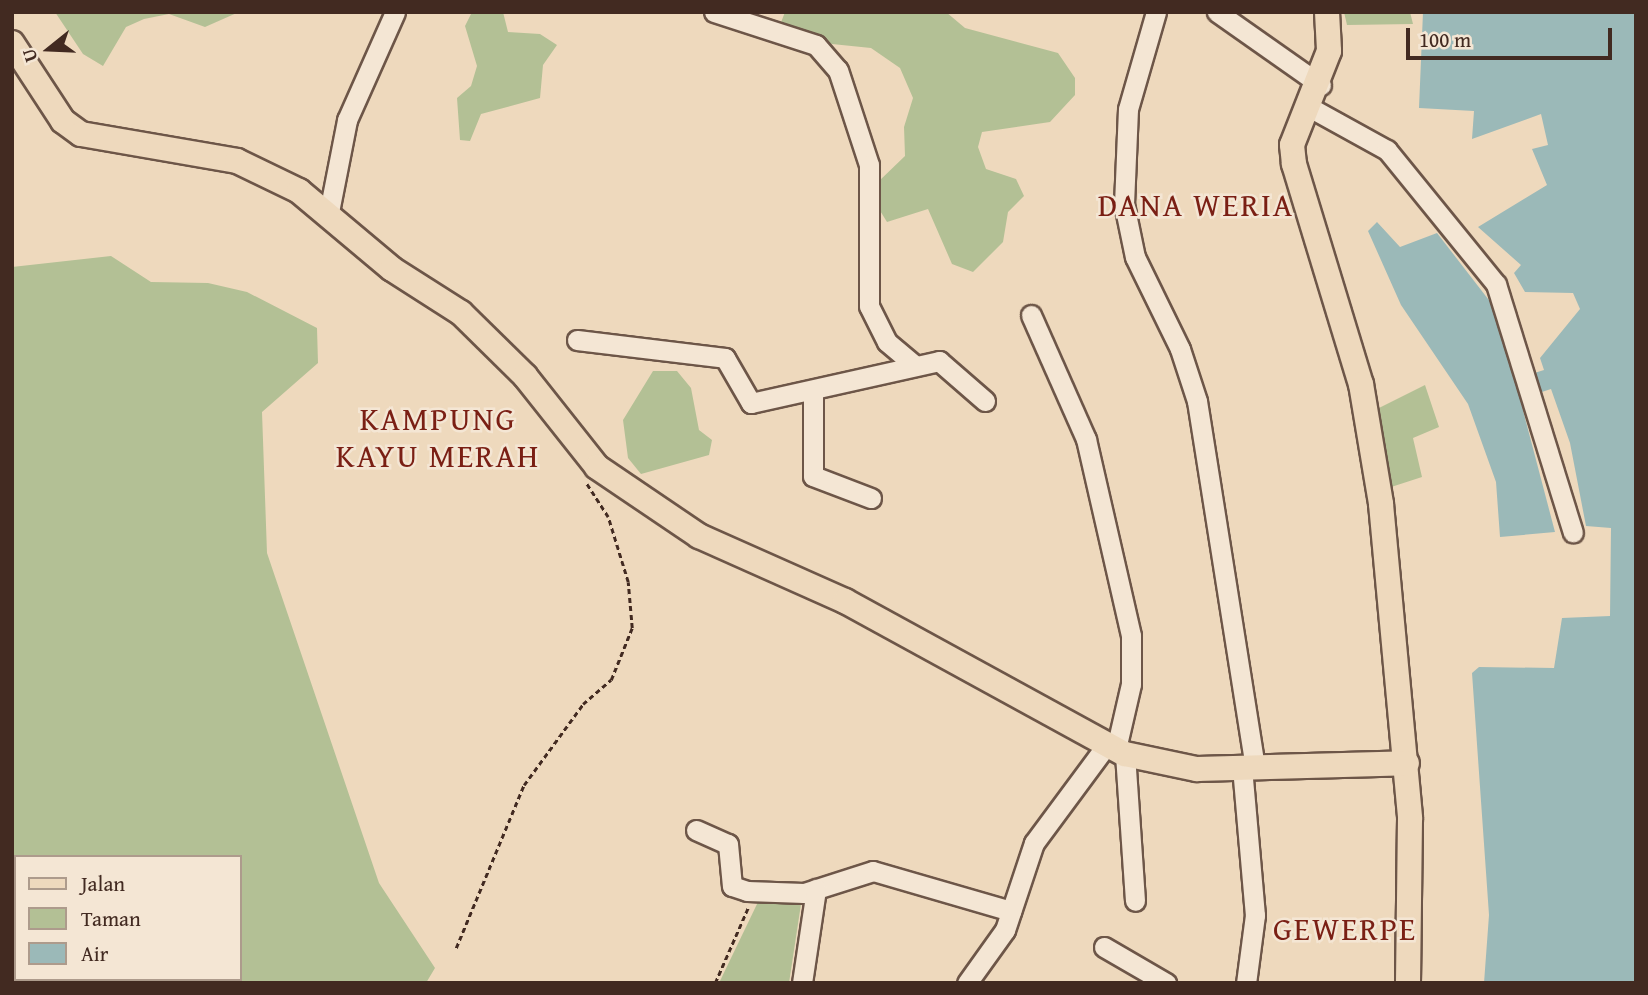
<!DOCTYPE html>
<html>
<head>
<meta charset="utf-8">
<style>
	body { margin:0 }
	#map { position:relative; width:1648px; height:995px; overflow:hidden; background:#eed9bd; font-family:"Gentium Book Plus",serif }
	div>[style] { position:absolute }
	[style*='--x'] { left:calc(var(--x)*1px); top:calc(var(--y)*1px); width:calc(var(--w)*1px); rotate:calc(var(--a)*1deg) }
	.green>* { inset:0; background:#b3c095 }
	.water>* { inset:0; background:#9bb9b8 }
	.path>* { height:2.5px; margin-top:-1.25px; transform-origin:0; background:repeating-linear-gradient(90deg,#422a21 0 5px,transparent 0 8.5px) }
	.roads { filter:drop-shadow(2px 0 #6d5648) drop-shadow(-2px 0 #6d5648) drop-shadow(0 2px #6d5648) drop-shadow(0 -2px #6d5648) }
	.minor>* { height:19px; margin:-9.5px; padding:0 9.5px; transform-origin:9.5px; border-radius:9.5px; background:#f4e6d4 }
	.major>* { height:24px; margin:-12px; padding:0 12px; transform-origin:12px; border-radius:12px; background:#eed9bd }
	span { translate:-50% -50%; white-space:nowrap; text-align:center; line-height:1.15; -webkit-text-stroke:5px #f4e6d4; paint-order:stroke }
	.quarter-label { font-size:32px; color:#7a1f14; letter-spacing:2px }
	.frame { position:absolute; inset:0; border:14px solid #422a21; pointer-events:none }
	.legend { position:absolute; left:14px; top:855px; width:228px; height:126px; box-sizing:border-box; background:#f4e6d4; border:2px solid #ad9b8c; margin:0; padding:9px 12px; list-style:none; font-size:21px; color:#422a21 }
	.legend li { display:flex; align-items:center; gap:14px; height:35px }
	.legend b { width:35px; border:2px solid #ad9b8c }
	.north { position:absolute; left:14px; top:14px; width:70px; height:70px; -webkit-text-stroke:5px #f4e6d4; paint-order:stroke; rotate:252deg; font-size:19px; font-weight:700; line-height:28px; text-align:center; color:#422a21 }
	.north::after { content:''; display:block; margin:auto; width:24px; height:32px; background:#422a21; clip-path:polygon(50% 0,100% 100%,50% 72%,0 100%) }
	.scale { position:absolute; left:1406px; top:28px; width:206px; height:32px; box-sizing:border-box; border:4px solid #422a21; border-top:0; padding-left:9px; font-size:21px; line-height:24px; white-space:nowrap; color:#422a21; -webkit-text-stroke:5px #f4e6d4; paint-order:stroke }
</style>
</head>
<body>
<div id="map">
	<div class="green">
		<i style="clip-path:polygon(55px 12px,239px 12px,205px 27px,169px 14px,144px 19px,126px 27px,103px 66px,83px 54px)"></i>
		<i style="clip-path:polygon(472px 12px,503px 12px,508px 32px,540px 34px,557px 45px,543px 65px,540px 98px,481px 114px,470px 141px,460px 140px,457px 98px,471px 86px,477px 66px,465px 26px)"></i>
		<i style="clip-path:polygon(785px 12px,946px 12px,965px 28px,1058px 53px,1075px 78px,1075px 95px,1050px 122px,982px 132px,978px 147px,986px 169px,1016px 179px,1024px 196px,1008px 212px,1003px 242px,973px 272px,952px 264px,928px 209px,887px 222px,879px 209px,878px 182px,905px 156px,904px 127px,913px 98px,900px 68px,871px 48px,832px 44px,780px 25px)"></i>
		<i style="clip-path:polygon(1344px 12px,1410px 12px,1413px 24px,1347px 25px)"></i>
		<i style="clip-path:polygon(evenodd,111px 256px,151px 282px,208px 283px,247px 292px,317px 328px,318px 363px,262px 412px,267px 553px,379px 883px,435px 968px,426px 983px,12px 983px,12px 267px,111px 256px,16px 857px,240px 857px,240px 979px,16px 979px,16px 857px)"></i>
		<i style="clip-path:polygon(653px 371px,677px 371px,691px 388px,699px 430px,712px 440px,709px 455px,641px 474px,628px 458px,623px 420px)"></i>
		<i style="clip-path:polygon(1425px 385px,1439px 427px,1413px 438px,1422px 477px,1385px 489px,1373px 411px)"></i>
		<i style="clip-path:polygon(786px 899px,801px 904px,789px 983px,719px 983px,758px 902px)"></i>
	</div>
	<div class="water">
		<i style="clip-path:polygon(1423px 12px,1636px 12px,1636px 983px,1484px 983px,1489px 915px,1472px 673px,1479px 667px,1554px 668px,1562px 618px,1610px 616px,1611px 528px,1586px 526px,1570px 443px,1551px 389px,1520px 399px,1555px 532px,1500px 537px,1496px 482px,1468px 404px,1401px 305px,1368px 231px,1377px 222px,1400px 247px,1437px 233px,1495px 308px,1515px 379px,1544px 370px,1540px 358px,1580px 309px,1573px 293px,1525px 292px,1514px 273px,1521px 265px,1478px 227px,1547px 185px,1532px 149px,1548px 145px,1541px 114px,1472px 139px,1474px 111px,1419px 108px)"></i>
	</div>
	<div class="path">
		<i style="--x:456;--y:948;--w:177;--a:-67.4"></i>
		<i style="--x:524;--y:785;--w:100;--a:-53.9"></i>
		<i style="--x:583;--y:704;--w:37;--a:-41"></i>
		<i style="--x:611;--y:680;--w:56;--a:-68"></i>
		<i style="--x:632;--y:628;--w:46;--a:-95"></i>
		<i style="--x:628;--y:582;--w:68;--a:-107.1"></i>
		<i style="--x:608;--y:517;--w:40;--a:-122.9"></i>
		<i style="--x:715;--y:983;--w:82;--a:-66.3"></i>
	</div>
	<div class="roads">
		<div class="minor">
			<i style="--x:714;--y:12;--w:107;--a:17.9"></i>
			<i style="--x:816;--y:45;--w:33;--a:49"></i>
			<i style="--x:838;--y:70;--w:100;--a:71.9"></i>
			<i style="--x:869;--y:165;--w:141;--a:90"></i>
			<i style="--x:869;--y:306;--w:40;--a:63.4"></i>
			<i style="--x:887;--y:342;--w:35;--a:40"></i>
			<i style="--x:1156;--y:12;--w:101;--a:106.1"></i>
			<i style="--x:1128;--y:109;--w:95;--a:92.4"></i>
			<i style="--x:1124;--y:204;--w:54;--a:78.3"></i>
			<i style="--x:1135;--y:257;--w:102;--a:63.9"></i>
			<i style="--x:1180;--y:349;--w:55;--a:71.9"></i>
			<i style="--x:1197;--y:401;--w:371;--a:81"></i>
			<i style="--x:1217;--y:12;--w:127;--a:35.1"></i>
			<i style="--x:1309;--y:107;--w:89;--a:28.9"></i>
			<i style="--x:1387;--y:150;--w:173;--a:50.9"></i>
			<i style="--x:1496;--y:284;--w:260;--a:72.8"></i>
			<i style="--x:329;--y:212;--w:94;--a:-78.9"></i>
			<i style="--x:347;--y:120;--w:118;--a:-66"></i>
			<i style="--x:1031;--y:315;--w:136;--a:66.1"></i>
			<i style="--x:1086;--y:439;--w:202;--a:77.1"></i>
			<i style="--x:1131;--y:636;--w:48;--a:90"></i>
			<i style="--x:1131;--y:684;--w:67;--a:103"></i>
			<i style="--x:577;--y:340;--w:149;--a:6.9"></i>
			<i style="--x:725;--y:358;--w:52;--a:60"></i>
			<i style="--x:751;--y:403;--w:193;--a:-12.6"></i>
			<i style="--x:939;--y:361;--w:61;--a:41"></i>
			<i style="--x:813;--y:392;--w:84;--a:90"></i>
			<i style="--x:813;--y:476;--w:62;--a:20.8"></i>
			<i style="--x:1125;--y:754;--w:147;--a:86.1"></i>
			<i style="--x:1242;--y:767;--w:149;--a:85"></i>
			<i style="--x:1255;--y:915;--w:69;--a:97.5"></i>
			<i style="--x:696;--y:830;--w:35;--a:24"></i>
			<i style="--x:728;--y:844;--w:42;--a:84.6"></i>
			<i style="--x:732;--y:886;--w:16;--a:18"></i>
			<i style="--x:747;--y:891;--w:57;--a:2"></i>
			<i style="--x:804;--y:893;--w:72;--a:-17.7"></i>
			<i style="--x:873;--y:871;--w:144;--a:16.2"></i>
			<i style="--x:1104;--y:947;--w:72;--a:30.1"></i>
			<i style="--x:802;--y:983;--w:95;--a:-81.5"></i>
			<i style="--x:967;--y:983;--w:65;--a:-54.4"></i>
			<i style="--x:1005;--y:930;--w:92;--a:-71.6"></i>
			<i style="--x:1034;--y:843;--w:124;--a:-53.5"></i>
		</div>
		<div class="major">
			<i style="--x:1327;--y:12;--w:39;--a:87"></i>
			<i style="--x:1329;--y:51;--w:101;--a:111.5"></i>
			<i style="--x:1292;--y:145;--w:19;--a:84"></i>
			<i style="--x:1294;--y:164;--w:230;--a:73.1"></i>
			<i style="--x:1361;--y:384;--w:122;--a:80.5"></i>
			<i style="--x:1381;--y:504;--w:316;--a:84.7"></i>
			<i style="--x:1410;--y:819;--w:164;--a:90.7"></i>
			<i style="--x:12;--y:43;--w:93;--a:56.8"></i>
			<i style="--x:63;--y:121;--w:22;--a:36"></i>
			<i style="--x:81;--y:134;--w:158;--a:9.8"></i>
			<i style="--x:237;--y:161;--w:69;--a:25.8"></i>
			<i style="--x:299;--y:191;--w:121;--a:40"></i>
			<i style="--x:392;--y:269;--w:82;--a:32.5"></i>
			<i style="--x:461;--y:313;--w:90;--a:44.5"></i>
			<i style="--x:525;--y:376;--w:116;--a:51.6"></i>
			<i style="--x:597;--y:467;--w:123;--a:34.1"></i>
			<i style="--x:699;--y:536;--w:160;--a:24"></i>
			<i style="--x:845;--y:601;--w:319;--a:28.7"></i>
			<i style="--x:1125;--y:754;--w:74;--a:11.8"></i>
			<i style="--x:1197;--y:769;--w:210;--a:-1.6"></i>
		</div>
	</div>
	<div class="quarter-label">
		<span style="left:1196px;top:205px">DANA WERIA</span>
		<span style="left:438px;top:438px">KAMPUNG<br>KAYU MERAH</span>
		<span style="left:1345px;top:929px">GEWERPE</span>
	</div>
	<div class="frame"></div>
	<ul class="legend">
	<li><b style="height:9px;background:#eed9bd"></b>Jalan</li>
	<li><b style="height:19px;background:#b3c095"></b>Taman</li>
	<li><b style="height:19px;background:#9bb9b8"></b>Air</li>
	</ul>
	<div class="north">U</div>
	<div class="scale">100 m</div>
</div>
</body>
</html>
